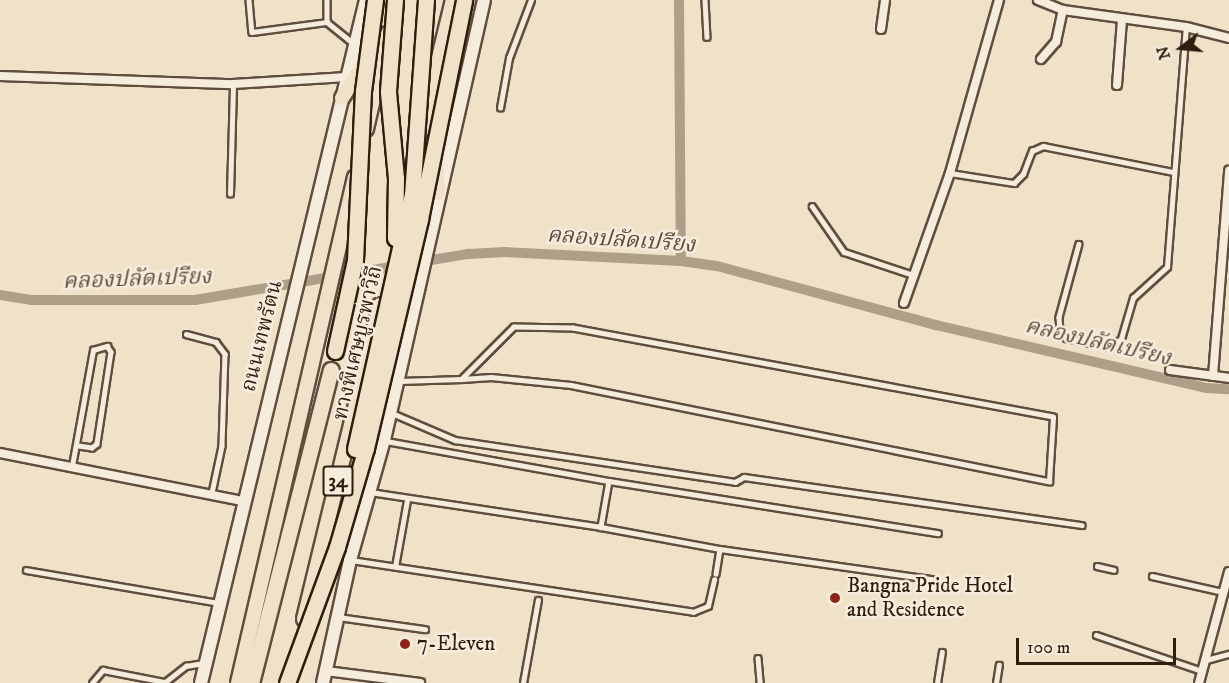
<!DOCTYPE html>
<html>
<head>
<meta charset="utf-8">
<style>
	body { margin:0 }
	#map { position:relative; width:1229px; height:683px; overflow:hidden; background:#f0e2c9; font-family:"IM FELL DW Pica","Noto Serif Thai",serif }
	div>[style] { position:absolute }
	[style*='--x'] { left:calc(var(--x)*1px); top:calc(var(--y)*1px); width:calc(var(--w)*1px); rotate:calc(var(--a)*1deg) }
	.canal>* { height:10px; margin:-5px; padding:0 5px; transform-origin:5px; border-radius:5px; background:#ae9f89 }
	.roads { filter:drop-shadow(2px 0 #5f4e3d) drop-shadow(-2px 0 #5f4e3d) drop-shadow(0 2px #5f4e3d) drop-shadow(0 -2px #5f4e3d) }
	.service>* { height:4.5px; margin:-2.25px; padding:0 2.25px; transform-origin:2.25px; border-radius:2.25px; background:#f5ecdc }
	.minor>* { height:8px; margin:-4px; padding:0 4px; transform-origin:4px; border-radius:4px; background:#f5ecdc }
	.secondary>* { height:12px; margin:-6px; padding:0 6px; transform-origin:6px; border-radius:6px; background:#f5ecdc }
	.trunk>* { height:14px; margin:-7px; padding:0 7px; transform-origin:7px; border-radius:7px; background:#f0e2c9 }
	.motorway>* { height:15px; margin:-7.5px; padding:0 7.5px; transform-origin:7.5px; border-radius:7.5px; background:#f0e2c9 }
	.bridges { filter:drop-shadow(2px 0 #2f1d0e) drop-shadow(-2px 0 #2f1d0e) drop-shadow(0 2px #2f1d0e) drop-shadow(0 -2px #2f1d0e) }
	.motorway-bridge>* { height:15px; margin:-7.5px; padding:0 7.5px; transform-origin:7.5px; border-radius:7.5px; background:#f0e2c9 }
	.dots>* { width:16px; height:16px; translate:-50% -50%; box-sizing:border-box; border:3px solid #f5ecdc; border-radius:50% }
	span { translate:-50% -50%; white-space:nowrap; text-align:center; line-height:1.15; -webkit-text-stroke:5px #f5ecdc; paint-order:stroke }
	.shield-label span { padding:2px 4px; background:#f5ecdc; border:2px solid; border-radius:4px; -webkit-text-stroke-width:0 }
	.shield-label { font-size:20px; color:#2f1d0e; font-weight:700 }
	.street-label { font-size:21px; color:#2f1d0e }
	.poi-label { font-size:21px; color:#2f1d0e }
	.left { translate:0 -50%; text-align:left }
	.water-label { font-size:22px; color:#5b4a39; font-style:italic }
	.north { position:absolute; left:1151px; top:18px; width:60px; height:60px; -webkit-text-stroke:4px #f5ecdc; paint-order:stroke; rotate:254deg; font-size:16px; font-weight:700; line-height:24px; text-align:center; color:#2f1d0e }
	.north::after { content:''; display:block; margin:auto; width:21px; height:27px; background:#2f1d0e; clip-path:polygon(50% 0,100% 100%,50% 72%,0 100%) }
	.scale { position:absolute; left:1016px; top:638px; width:160px; height:27px; box-sizing:border-box; border:3px solid #2f1d0e; border-top:0; padding-left:8px; font-size:18px; line-height:21px; white-space:nowrap; color:#2f1d0e; -webkit-text-stroke:4px #f5ecdc; paint-order:stroke }
</style>
</head>
<body>
<div id="map">
	<div class="canal">
		<i style="--x:679;--y:0;--w:261;--a:89.6"></i>
		<i style="--x:0;--y:295;--w:31;--a:9"></i>
		<i style="--x:31;--y:300;--w:164;--a:0"></i>
		<i style="--x:195;--y:300;--w:277;--a:-9.6"></i>
		<i style="--x:468;--y:254;--w:37;--a:-3"></i>
		<i style="--x:505;--y:252;--w:176;--a:2.9"></i>
		<i style="--x:681;--y:261;--w:36;--a:8"></i>
		<i style="--x:717;--y:266;--w:227;--a:15.1"></i>
		<i style="--x:936;--y:325;--w:278;--a:13.1"></i>
		<i style="--x:1207;--y:388;--w:22;--a:3"></i>
	</div>
	<div class="roads">
		<div class="service">
			<i style="--x:249;--y:0;--w:32;--a:85"></i>
			<i style="--x:252;--y:32;--w:76;--a:-7.6"></i>
			<i style="--x:327;--y:22;--w:33;--a:39"></i>
			<i style="--x:327;--y:0;--w:22;--a:90"></i>
			<i style="--x:705;--y:0;--w:37;--a:87"></i>
			<i style="--x:500;--y:108;--w:51;--a:-79.8"></i>
			<i style="--x:509;--y:58;--w:62;--a:-69.2"></i>
			<i style="--x:950;--y:173;--w:65;--a:8.9"></i>
			<i style="--x:1014;--y:183;--w:13;--a:-45"></i>
			<i style="--x:1023;--y:174;--w:25;--a:-69"></i>
			<i style="--x:1032;--y:151;--w:12;--a:-24"></i>
			<i style="--x:1043;--y:146;--w:133;--a:11.3"></i>
			<i style="--x:230;--y:194;--w:110;--a:-88.4"></i>
			<i style="--x:812;--y:206;--w:56;--a:55.2"></i>
			<i style="--x:844;--y:252;--w:73;--a:18.4"></i>
			<i style="--x:1079;--y:244;--w:76;--a:105.3"></i>
			<i style="--x:1059;--y:317;--w:13;--a:86"></i>
			<i style="--x:1060;--y:330;--w:10;--a:53"></i>
			<i style="--x:1066;--y:338;--w:45;--a:11.6"></i>
			<i style="--x:1110;--y:347;--w:14;--a:-36"></i>
			<i style="--x:1121;--y:339;--w:43;--a:-73.7"></i>
			<i style="--x:1133;--y:298;--w:46;--a:-42.4"></i>
			<i style="--x:1167;--y:267;--w:241;--a:-85.5"></i>
			<i style="--x:186;--y:334;--w:31;--a:15"></i>
			<i style="--x:216;--y:342;--w:15;--a:53"></i>
			<i style="--x:225;--y:354;--w:92;--a:91.9"></i>
			<i style="--x:222;--y:446;--w:48;--a:102"></i>
			<i style="--x:399;--y:381;--w:63;--a:-1.8"></i>
			<i style="--x:462;--y:379;--w:29;--a:-4"></i>
			<i style="--x:491;--y:377;--w:80;--a:5.7"></i>
			<i style="--x:571;--y:385;--w:488;--a:11.4"></i>
			<i style="--x:1049;--y:481;--w:64;--a:-86.4"></i>
			<i style="--x:1053;--y:417;--w:488;--a:-169.5"></i>
			<i style="--x:573;--y:328;--w:59;--a:-179"></i>
			<i style="--x:514;--y:327;--w:74;--a:135"></i>
			<i style="--x:392;--y:413;--w:69;--a:23.2"></i>
			<i style="--x:455;--y:440;--w:283;--a:8.5"></i>
			<i style="--x:735;--y:482;--w:10;--a:-29"></i>
			<i style="--x:744;--y:477;--w:341;--a:8.1"></i>
			<i style="--x:386;--y:441;--w:227;--a:10.2"></i>
			<i style="--x:609;--y:481;--w:47;--a:99.9"></i>
			<i style="--x:601;--y:527;--w:121;--a:10.5"></i>
			<i style="--x:720;--y:549;--w:25;--a:99"></i>
			<i style="--x:72;--y:466;--w:118;--a:-79.7"></i>
			<i style="--x:93;--y:350;--w:15;--a:-16"></i>
			<i style="--x:107;--y:346;--w:7;--a:56"></i>
			<i style="--x:111;--y:352;--w:93;--a:98.7"></i>
			<i style="--x:97;--y:444;--w:6;--a:141"></i>
			<i style="--x:92;--y:448;--w:15;--a:-172"></i>
			<i style="--x:609;--y:481;--w:333;--a:9"></i>
			<i style="--x:370;--y:492;--w:234;--a:8.6"></i>
			<i style="--x:720;--y:549;--w:214;--a:8.1"></i>
			<i style="--x:351;--y:560;--w:346;--a:8.6"></i>
			<i style="--x:693;--y:612;--w:16;--a:-22"></i>
			<i style="--x:708;--y:606;--w:27;--a:-77"></i>
			<i style="--x:1097;--y:566;--w:17;--a:13"></i>
			<i style="--x:395;--y:567;--w:68;--a:-79.8"></i>
			<i style="--x:26;--y:570;--w:197;--a:9.7"></i>
			<i style="--x:1152;--y:576;--w:73;--a:12.7"></i>
			<i style="--x:338;--y:617;--w:88;--a:7.9"></i>
			<i style="--x:1096;--y:635;--w:112;--a:18.8"></i>
			<i style="--x:758;--y:658;--w:25;--a:85"></i>
			<i style="--x:1206;--y:660;--w:24;--a:-15"></i>
			<i style="--x:92;--y:683;--w:17;--a:-50"></i>
			<i style="--x:103;--y:670;--w:63;--a:11"></i>
			<i style="--x:164;--y:683;--w:28;--a:-38"></i>
			<i style="--x:186;--y:666;--w:17;--a:-10"></i>
			<i style="--x:523;--y:683;--w:84;--a:-79.8"></i>
			<i style="--x:937;--y:683;--w:31;--a:-81"></i>
			<i style="--x:996;--y:683;--w:18;--a:-81"></i>
		</div>
		<div class="minor">
			<i style="--x:1038;--y:0;--w:27;--a:22"></i>
			<i style="--x:1063;--y:10;--w:124;--a:7.9"></i>
			<i style="--x:1186;--y:27;--w:44;--a:14.3"></i>
			<i style="--x:881;--y:29;--w:29;--a:-82"></i>
			<i style="--x:1041;--y:59;--w:23;--a:-49"></i>
			<i style="--x:1056;--y:42;--w:33;--a:-78"></i>
			<i style="--x:0;--y:76;--w:233;--a:2"></i>
			<i style="--x:233;--y:84;--w:114;--a:-3.5"></i>
			<i style="--x:1117;--y:85;--w:65;--a:-85.6"></i>
			<i style="--x:904;--y:303;--w:138;--a:-70.5"></i>
			<i style="--x:950;--y:173;--w:180;--a:-74.2"></i>
			<i style="--x:1170;--y:370;--w:60;--a:7.7"></i>
			<i style="--x:1213;--y:376;--w:206;--a:-85.5"></i>
			<i style="--x:0;--y:453;--w:247;--a:11.2"></i>
			<i style="--x:326;--y:671;--w:95;--a:7.3"></i>
			<i style="--x:1199;--y:683;--w:115;--a:-74.9"></i>
		</div>
		<div class="secondary">
			<i style="--x:201;--y:683;--w:703;--a:-76.42"></i>
			<i style="--x:323;--y:683;--w:126;--a:-77.6"></i>
			<i style="--x:350;--y:560;--w:125;--a:-74.2"></i>
			<i style="--x:384;--y:440;--w:451;--a:-77.2"></i>
		</div>
		<div class="trunk">
			<i style="--x:342;--y:98;--w:46;--a:-57.3"></i>
			<i style="--x:366;--y:129;--w:98;--a:-77"></i>
			<i style="--x:421;--y:132;--w:136;--a:-76.4"></i>
			<i style="--x:436;--y:153;--w:40;--a:87.1"></i>
			<i style="--x:304;--y:619;--w:323;--a:-76.4"></i>
			<i style="--x:238;--y:683;--w:519;--a:-76.98"></i>
		</div>
		<div class="motorway">
			<i style="--x:251;--y:683;--w:323;--a:-75.7"></i>
		</div>
	</div>
	<div class="bridges">
		<div class="motorway-bridge">
			<i style="--x:395;--y:0;--w:92;--a:94.4"></i>
			<i style="--x:388;--y:92;--w:86;--a:84.7"></i>
			<i style="--x:396;--y:178;--w:60;--a:91"></i>
			<i style="--x:335;--y:351;--w:93;--a:-77.6"></i>
			<i style="--x:355;--y:260;--w:169;--a:-87.3"></i>
			<i style="--x:363;--y:91;--w:92;--a:-82.5"></i>
			<i style="--x:355;--y:449;--w:260;--a:-77.4"></i>
			<i style="--x:412;--y:195;--w:196;--a:-85.9"></i>
			<i style="--x:287;--y:683;--w:145;--a:-69.8"></i>
			<i style="--x:337;--y:547;--w:103;--a:-73.7"></i>
			<i style="--x:366;--y:448;--w:235;--a:-76.7"></i>
			<i style="--x:420;--y:219;--w:223;--a:-78.6"></i>
		</div>
	</div>
	<div class="dots">
		<i style="left:835px;top:598px;background:#8f2418"></i>
		<i style="left:405px;top:644px;background:#8f2418"></i>
	</div>
	<div class="shield-label">
		<span style="left:338px;top:481px">34</span>
	</div>
	<div class="street-label">
		<span style="left:262px;top:336px;rotate:-76deg">ถนนเทพรัตน</span>
		<span style="left:358px;top:343px;rotate:-77deg">ทางพิเศษบูรพาวิถี</span>
	</div>
	<div class="poi-label">
		<span class="left" style="left:847px;top:598px">Bangna Pride Hotel<br>and Residence</span>
		<span class="left" style="left:417px;top:644px">7-Eleven</span>
	</div>
	<div class="water-label">
		<span style="left:621px;top:240px;rotate:4deg">คลองปลัดเปรียง</span>
		<span style="left:137px;top:279px;rotate:-2deg">คลองปลัดเปรียง</span>
		<span style="left:1098px;top:342px;rotate:13deg">คลองปลัดเปรียง</span>
	</div>
	<div class="north">N</div>
	<div class="scale">100 m</div>
</div>
</body>
</html>
